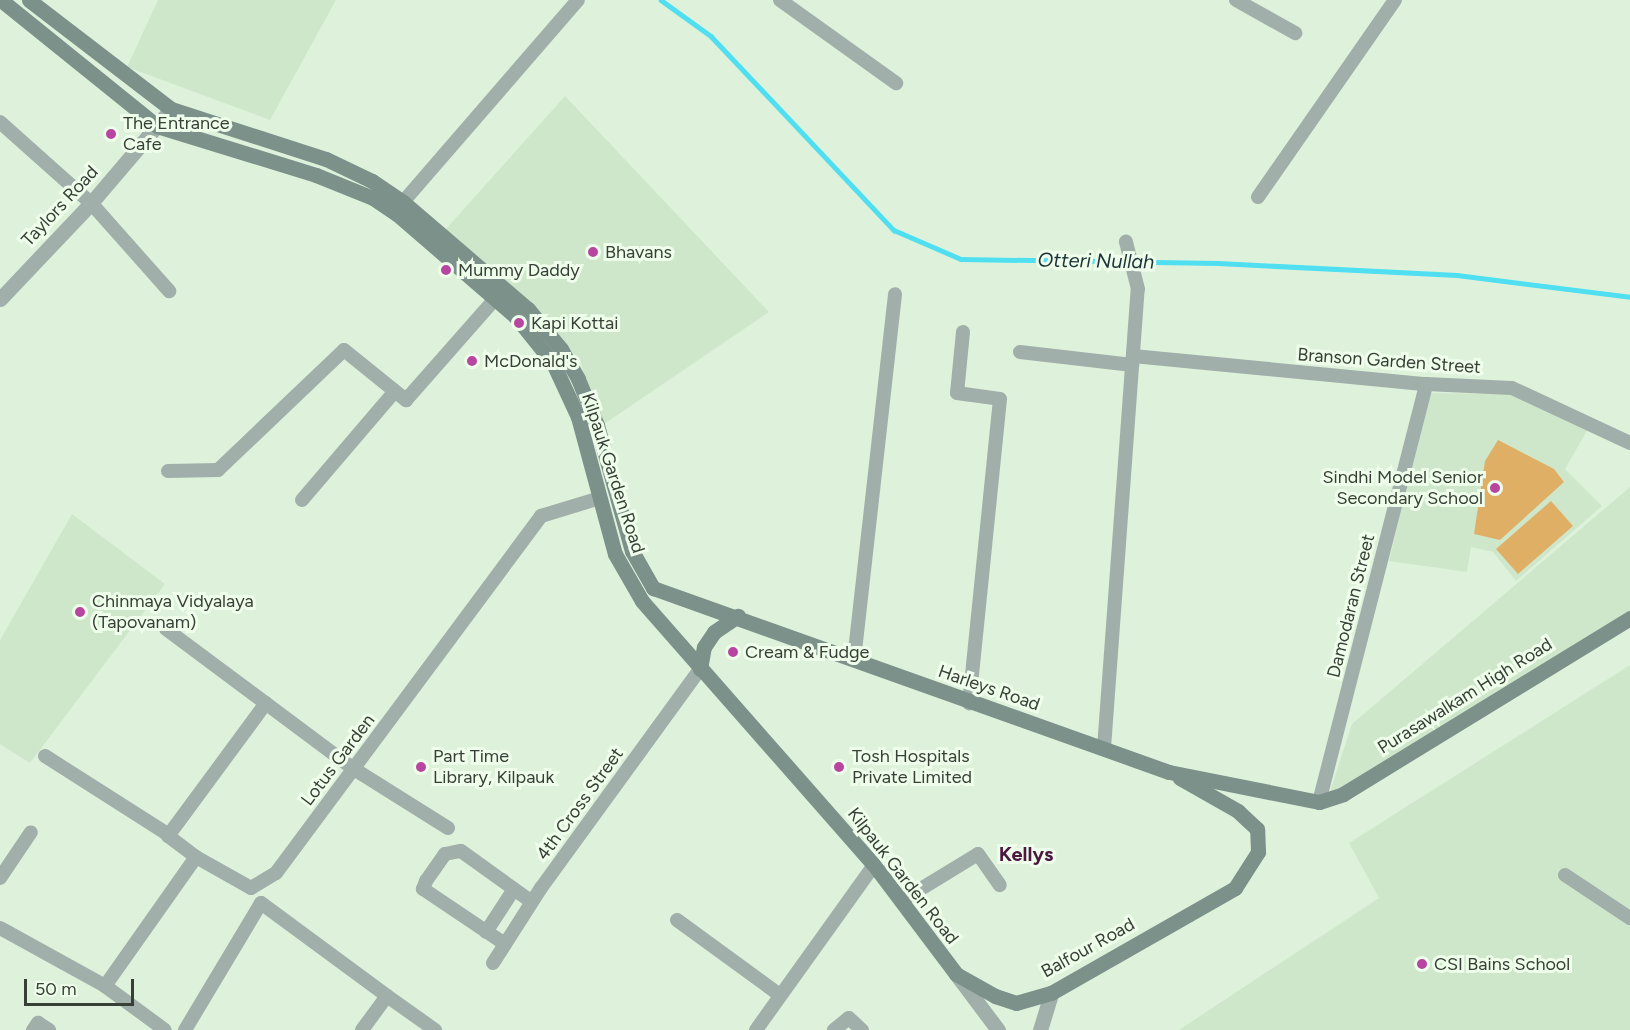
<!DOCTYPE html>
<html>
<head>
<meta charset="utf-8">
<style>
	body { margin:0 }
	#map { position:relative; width:1630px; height:1030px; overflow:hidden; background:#def2db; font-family:Figtree,sans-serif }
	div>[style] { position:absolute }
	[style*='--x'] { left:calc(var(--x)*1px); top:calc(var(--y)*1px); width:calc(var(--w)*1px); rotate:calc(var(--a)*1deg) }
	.built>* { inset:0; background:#cee7ca }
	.green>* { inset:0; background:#e0af66 }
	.stream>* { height:4.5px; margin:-2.25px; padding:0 2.25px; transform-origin:2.25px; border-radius:2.25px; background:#4fdff1 }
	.minor>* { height:14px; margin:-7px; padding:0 7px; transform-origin:7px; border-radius:7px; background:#a1afaa }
	.tertiary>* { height:15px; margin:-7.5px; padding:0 7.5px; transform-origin:7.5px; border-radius:7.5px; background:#a1afaa }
	.secondary>* { height:15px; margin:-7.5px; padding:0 7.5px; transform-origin:7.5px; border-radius:7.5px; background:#7d918b }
	.dots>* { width:16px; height:16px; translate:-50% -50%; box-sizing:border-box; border:3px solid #eefeeb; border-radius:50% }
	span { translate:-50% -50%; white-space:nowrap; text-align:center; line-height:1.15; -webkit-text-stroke:6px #eefeeb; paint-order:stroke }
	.poi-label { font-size:18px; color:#373f36 }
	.left { translate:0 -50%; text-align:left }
	.right { translate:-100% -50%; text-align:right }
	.street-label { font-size:18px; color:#373f36 }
	.water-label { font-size:20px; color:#1c3437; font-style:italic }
	.neighbourhood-label { font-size:20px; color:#4d1742; font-weight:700 }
	.scale { position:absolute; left:24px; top:979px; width:110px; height:27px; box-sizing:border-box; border:3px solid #373f36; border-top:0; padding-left:8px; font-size:18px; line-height:21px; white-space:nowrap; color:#373f36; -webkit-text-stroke:4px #eefeeb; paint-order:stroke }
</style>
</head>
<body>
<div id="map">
	<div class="built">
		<i style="clip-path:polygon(158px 0,336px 0,270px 120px,127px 67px)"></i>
		<i style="clip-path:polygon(565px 96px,769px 312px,601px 426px,580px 360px,501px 275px,445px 230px)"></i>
		<i style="clip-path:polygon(1430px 393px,1510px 394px,1588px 429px,1565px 469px,1602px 506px,1516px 581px,1493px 552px,1471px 547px,1467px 572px,1389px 561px)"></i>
		<i style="clip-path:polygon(1630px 487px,1630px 611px,1329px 795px,1352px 724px)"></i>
		<i style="clip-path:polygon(72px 514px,165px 584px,30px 763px,0 744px,0 640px)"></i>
		<i style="clip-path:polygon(1630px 665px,1630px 1030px,1179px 1030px,1379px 898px,1349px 843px)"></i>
	</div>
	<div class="green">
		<i style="clip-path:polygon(1498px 440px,1554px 469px,1564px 482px,1500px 540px,1474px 534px,1485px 461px)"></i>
		<i style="clip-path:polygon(1551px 501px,1573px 526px,1518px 574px,1496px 549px)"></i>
	</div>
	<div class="stream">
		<i style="--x:661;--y:0;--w:62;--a:35.8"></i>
		<i style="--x:711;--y:36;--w:267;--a:46.7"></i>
		<i style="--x:894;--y:230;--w:73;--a:23.4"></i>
		<i style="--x:961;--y:259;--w:257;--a:0.9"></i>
		<i style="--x:1218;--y:263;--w:239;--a:2.9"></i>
		<i style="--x:1457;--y:275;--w:174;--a:7.2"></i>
	</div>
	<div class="minor">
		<i style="--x:780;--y:0;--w:143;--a:35.6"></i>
		<i style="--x:1236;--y:0;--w:68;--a:29.2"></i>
		<i style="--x:0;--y:122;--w:122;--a:41.7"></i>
		<i style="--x:91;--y:203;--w:118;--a:48.4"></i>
		<i style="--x:1258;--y:197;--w:240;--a:-55.2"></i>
		<i style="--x:403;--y:202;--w:267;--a:-49.1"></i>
		<i style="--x:963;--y:332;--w:61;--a:95.6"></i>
		<i style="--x:957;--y:393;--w:43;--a:7.9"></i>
		<i style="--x:1000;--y:399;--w:306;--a:95.8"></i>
		<i style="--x:1020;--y:352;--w:113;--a:6.6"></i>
		<i style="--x:1133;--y:356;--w:294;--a:5.5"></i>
		<i style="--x:1426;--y:384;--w:86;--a:2.7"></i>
		<i style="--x:1512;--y:388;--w:130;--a:25"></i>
		<i style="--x:168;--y:471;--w:50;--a:-1.1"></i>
		<i style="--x:218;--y:470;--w:174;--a:-43.6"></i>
		<i style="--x:344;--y:350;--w:80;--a:38.9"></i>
		<i style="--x:406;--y:400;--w:136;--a:-48.6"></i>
		<i style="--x:302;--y:500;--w:143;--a:-49.5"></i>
		<i style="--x:166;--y:629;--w:234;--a:36.7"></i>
		<i style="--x:354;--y:769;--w:111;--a:32.1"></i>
		<i style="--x:854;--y:660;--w:368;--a:-83.6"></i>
		<i style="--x:1104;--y:748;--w:460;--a:-85.8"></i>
		<i style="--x:1138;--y:289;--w:49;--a:-104.3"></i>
		<i style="--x:45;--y:756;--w:147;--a:32.5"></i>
		<i style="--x:1319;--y:802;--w:431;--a:-75.6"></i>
		<i style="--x:196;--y:857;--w:35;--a:-143"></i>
		<i style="--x:168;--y:836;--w:165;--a:-53.6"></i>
		<i style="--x:1565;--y:875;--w:78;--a:33.5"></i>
		<i style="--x:0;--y:878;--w:55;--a:-56"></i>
		<i style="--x:901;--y:901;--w:90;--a:-31.4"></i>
		<i style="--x:978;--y:854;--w:38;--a:55"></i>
		<i style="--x:677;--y:920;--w:127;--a:36.1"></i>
		<i style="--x:0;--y:928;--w:120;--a:28.9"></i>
		<i style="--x:105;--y:986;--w:74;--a:36.3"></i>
		<i style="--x:486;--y:932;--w:51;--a:-56.9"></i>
		<i style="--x:505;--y:944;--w:99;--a:-146.1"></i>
		<i style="--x:423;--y:889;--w:9;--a:-69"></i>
		<i style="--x:426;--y:881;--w:33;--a:-55"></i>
		<i style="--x:445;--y:854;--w:16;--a:-11"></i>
		<i style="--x:461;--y:851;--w:87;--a:35.7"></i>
		<i style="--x:493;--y:963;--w:89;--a:-57.4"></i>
		<i style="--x:541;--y:888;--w:271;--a:-54"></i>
		<i style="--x:105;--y:986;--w:158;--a:-54.8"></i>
		<i style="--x:196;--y:857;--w:63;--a:29.4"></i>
		<i style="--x:251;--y:888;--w:29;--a:-31"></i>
		<i style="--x:276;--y:873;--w:445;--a:-53.4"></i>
		<i style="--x:541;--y:516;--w:62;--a:-17"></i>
		<i style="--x:33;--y:1030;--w:9;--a:-54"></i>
		<i style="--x:38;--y:1023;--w:13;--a:32"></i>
		<i style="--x:185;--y:1030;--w:148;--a:-59.1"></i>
		<i style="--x:261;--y:903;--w:157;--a:36.4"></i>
		<i style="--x:362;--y:1030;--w:42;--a:-53.7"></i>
		<i style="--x:387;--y:996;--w:59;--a:35.3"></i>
		<i style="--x:756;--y:1030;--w:203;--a:-54.4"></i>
		<i style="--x:834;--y:1030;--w:19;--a:-39"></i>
		<i style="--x:849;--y:1018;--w:18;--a:43"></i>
	</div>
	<div class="tertiary">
		<i style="--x:0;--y:299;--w:132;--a:-46.5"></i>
		<i style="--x:91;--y:203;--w:123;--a:-49.6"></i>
		<i style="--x:956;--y:974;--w:70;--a:53.1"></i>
		<i style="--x:1040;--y:1030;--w:39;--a:-73"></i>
	</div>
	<div class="secondary">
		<i style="--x:1;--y:0;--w:201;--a:38.9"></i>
		<i style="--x:157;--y:126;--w:166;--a:17.1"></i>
		<i style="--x:316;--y:175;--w:61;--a:22"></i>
		<i style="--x:373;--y:198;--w:29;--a:34"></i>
		<i style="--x:397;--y:214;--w:157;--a:40.9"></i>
		<i style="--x:516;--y:317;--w:59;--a:51.2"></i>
		<i style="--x:553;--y:363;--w:60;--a:65.2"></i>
		<i style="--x:578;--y:417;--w:142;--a:74.9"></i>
		<i style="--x:615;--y:554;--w:54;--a:60.1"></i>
		<i style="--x:642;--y:601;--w:351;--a:48.7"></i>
		<i style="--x:874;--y:865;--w:136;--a:53"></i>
		<i style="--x:956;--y:974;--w:45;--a:29.4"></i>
		<i style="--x:995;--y:996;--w:22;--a:18"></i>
		<i style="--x:1016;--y:1003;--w:36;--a:-16"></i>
		<i style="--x:1051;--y:993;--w:212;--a:-29.7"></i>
		<i style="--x:1235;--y:888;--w:43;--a:-57.4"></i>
		<i style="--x:1258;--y:852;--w:23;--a:-92"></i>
		<i style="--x:1257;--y:829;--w:26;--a:-137"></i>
		<i style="--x:1238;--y:811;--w:67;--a:-150.4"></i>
		<i style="--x:29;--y:0;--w:179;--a:37.5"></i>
		<i style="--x:171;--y:109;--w:163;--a:17.9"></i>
		<i style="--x:326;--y:159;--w:51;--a:25.6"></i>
		<i style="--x:372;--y:181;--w:37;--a:34"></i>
		<i style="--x:403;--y:202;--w:165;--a:40.6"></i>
		<i style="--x:528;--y:309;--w:52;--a:50.5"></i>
		<i style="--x:561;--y:349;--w:34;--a:60"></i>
		<i style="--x:578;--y:379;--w:50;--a:67.6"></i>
		<i style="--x:597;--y:425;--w:131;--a:74.5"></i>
		<i style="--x:632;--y:551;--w:43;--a:60.4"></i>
		<i style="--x:653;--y:588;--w:548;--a:19.63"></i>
		<i style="--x:1169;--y:772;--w:153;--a:11.3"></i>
		<i style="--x:1319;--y:802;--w:25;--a:-18"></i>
		<i style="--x:1343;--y:794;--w:337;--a:-31.5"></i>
		<i style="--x:700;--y:669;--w:22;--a:-80"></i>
		<i style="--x:704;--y:647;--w:18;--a:-56"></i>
		<i style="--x:714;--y:632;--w:29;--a:-34"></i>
	</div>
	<div class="dots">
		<i style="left:111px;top:134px;background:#b8459f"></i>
		<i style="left:593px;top:252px;background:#b8459f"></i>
		<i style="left:446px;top:270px;background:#b8459f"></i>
		<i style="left:519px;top:323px;background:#b8459f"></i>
		<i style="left:472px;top:361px;background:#b8459f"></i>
		<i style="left:1495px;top:488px;background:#b8459f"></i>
		<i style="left:80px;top:612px;background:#b8459f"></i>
		<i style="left:733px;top:652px;background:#b8459f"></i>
		<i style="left:421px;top:767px;background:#b8459f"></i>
		<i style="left:839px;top:767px;background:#b8459f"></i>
		<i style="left:1422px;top:964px;background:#b8459f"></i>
	</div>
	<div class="poi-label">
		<span class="left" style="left:123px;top:134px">The Entrance<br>Cafe</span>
		<span class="left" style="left:605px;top:252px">Bhavans</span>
		<span class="left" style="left:458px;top:270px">Mummy Daddy</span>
		<span class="left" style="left:531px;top:323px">Kapi Kottai</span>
		<span class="left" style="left:484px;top:361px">McDonald's</span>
		<span class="right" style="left:1483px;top:488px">Sindhi Model Senior<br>Secondary School</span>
		<span class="left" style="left:92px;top:612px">Chinmaya Vidyalaya<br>(Tapovanam)</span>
		<span class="left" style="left:745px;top:652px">Cream &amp; Fudge</span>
		<span class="left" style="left:433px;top:767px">Part Time<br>Library, Kilpauk</span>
		<span class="left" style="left:852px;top:767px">Tosh Hospitals<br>Private Limited</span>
		<span class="left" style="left:1434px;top:964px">CSI Bains School</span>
	</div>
	<div class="street-label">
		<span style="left:60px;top:206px;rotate:-47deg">Taylors Road</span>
		<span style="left:1389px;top:361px;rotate:4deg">Branson Garden Street</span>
		<span style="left:613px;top:473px;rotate:72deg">Kilpauk Garden Road</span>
		<span style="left:1351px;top:606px;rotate:-76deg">Damodaran Street</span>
		<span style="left:989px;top:688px;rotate:19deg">Harleys Road</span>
		<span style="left:1465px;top:696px;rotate:-32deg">Purasawalkam High Road</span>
		<span style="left:338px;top:760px;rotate:-53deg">Lotus Garden</span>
		<span style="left:580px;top:804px;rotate:-54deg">4th Cross Street</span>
		<span style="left:903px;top:876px;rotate:52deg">Kilpauk Garden Road</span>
		<span style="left:1088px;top:948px;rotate:-29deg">Balfour Road</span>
	</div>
	<div class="water-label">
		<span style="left:1096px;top:261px;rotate:1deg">Otteri Nullah</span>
	</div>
	<div class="neighbourhood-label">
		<span style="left:1026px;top:854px">Kellys</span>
	</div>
	<div class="scale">50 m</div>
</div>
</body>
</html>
